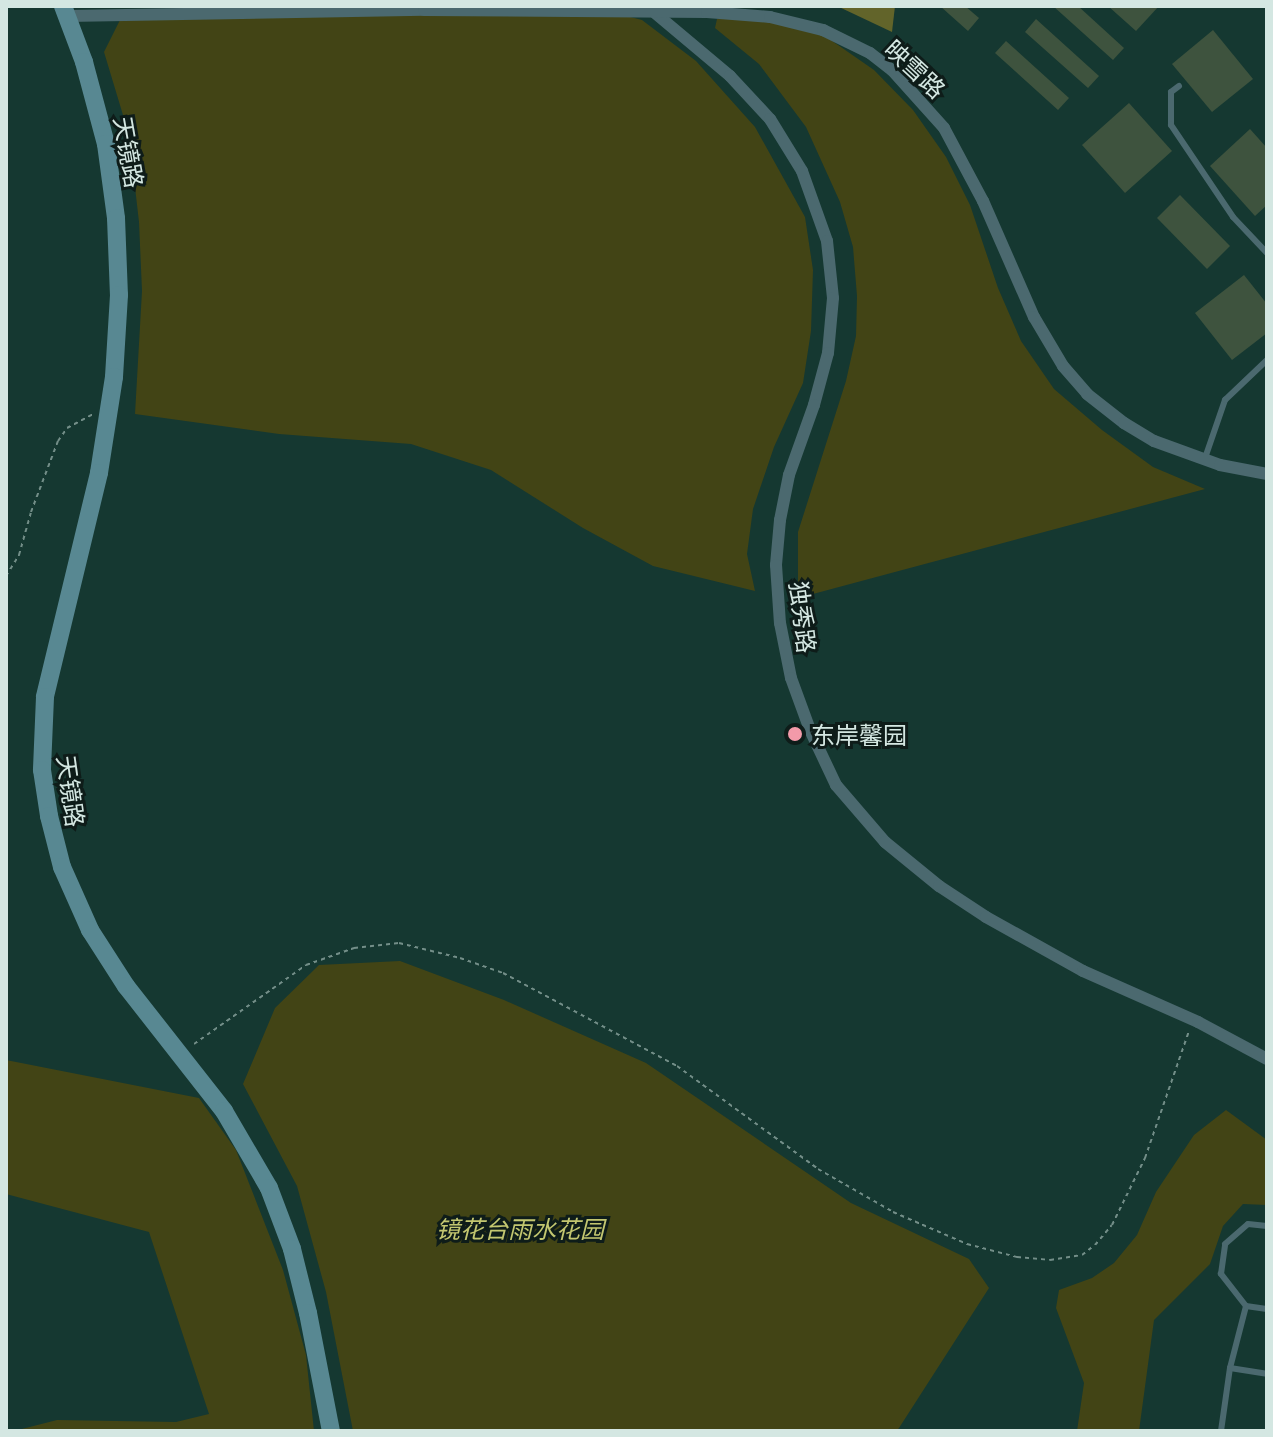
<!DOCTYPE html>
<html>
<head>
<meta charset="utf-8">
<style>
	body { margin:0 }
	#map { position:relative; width:1273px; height:1437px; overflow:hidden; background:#153831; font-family:Georgia,"Noto Sans SC",serif }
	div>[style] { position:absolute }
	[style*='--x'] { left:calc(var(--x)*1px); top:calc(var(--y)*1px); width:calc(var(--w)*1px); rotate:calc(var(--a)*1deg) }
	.green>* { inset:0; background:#424415 }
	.forest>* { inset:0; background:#62642a }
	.building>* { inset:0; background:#3e533e }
	.path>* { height:2px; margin-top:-1px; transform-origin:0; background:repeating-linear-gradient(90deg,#738e88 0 4px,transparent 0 8px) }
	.lane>* { height:6px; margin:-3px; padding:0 3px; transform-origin:3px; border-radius:3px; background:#4b696f }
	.street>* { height:12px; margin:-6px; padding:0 6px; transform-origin:6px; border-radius:6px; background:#4b696f }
	.secondary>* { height:18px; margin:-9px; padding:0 9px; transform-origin:9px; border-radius:9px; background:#588892 }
	.dots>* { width:22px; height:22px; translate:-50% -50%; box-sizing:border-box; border:4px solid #0e1c19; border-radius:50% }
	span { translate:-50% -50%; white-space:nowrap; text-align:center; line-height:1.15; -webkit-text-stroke:6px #0e1c19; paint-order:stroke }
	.street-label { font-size:24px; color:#d4e7e2 }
	.poi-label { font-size:24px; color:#d4e7e2 }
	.left { translate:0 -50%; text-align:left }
	.park-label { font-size:24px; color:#c3c770; font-style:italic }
	.frame { position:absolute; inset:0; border:8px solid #d4e7e2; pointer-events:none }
</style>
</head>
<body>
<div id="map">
	<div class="green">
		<i style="clip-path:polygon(596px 8px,642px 20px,696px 61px,755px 127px,805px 217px,813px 270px,811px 331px,803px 383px,774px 447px,753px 509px,747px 554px,755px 591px,653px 566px,583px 528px,491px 470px,411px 444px,279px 434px,135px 414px,142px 291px,139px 222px,129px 135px,104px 52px,121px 18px)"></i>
		<i style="clip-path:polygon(772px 18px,825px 36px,874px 70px,913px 110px,946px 157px,970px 205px,998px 288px,1021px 341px,1054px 389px,1102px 430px,1153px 467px,1205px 489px,798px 598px,798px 532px,846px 381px,856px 336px,857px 296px,853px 247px,840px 202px,806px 127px,759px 64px,715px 28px,717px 19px)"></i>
		<i style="clip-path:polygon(400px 961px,504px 1000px,646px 1063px,851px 1203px,969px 1259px,989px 1288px,899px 1428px,896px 1431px,353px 1431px,326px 1292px,297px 1186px,243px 1084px,275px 1008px,319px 965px)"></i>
		<i style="clip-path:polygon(6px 1060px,199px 1098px,236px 1150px,283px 1270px,306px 1355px,314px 1431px,14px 1431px,57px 1420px,176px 1422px,209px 1414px,149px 1232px,6px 1194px)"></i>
		<i style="clip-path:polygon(1226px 1110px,1267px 1140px,1267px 1205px,1243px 1204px,1223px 1226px,1210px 1264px,1154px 1320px,1139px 1431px,1077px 1431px,1084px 1383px,1056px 1308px,1059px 1290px,1092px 1278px,1114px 1263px,1137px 1235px,1156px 1192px,1194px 1135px)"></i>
	</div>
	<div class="forest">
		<i style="clip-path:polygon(837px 6px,895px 6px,892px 32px)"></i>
	</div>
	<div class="building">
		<i style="clip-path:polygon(940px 6px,965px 6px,979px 18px,968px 31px)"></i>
		<i style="clip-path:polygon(1053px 6px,1078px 6px,1124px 48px,1113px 60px)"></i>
		<i style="clip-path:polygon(1108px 6px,1159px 6px,1136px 31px)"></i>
		<i style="clip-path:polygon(1036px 19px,1099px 76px,1088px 88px,1025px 32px)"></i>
		<i style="clip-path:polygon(1213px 30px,1253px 79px,1212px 112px,1172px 64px)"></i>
		<i style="clip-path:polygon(1006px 41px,1069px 98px,1058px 110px,995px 53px)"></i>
		<i style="clip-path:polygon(1129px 103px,1172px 151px,1125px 193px,1082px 145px)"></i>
		<i style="clip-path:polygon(1250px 129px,1267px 148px,1267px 205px,1255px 216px,1210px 166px)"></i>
		<i style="clip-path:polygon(1180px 195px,1230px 246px,1207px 269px,1157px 218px)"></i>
		<i style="clip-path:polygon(1244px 275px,1267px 304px,1267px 333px,1232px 360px,1195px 313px)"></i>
	</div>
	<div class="path">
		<i style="--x:6;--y:576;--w:25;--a:-58"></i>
		<i style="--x:19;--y:555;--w:45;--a:-74.4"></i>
		<i style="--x:31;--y:512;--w:76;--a:-69.2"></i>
		<i style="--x:58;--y:441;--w:16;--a:-55"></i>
		<i style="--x:67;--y:428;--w:30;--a:-28"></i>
		<i style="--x:194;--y:1044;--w:137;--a:-35.2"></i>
		<i style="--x:306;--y:965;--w:51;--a:-19.5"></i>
		<i style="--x:354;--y:948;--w:45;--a:-6.3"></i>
		<i style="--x:399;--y:943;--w:63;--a:13.8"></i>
		<i style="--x:460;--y:958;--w:46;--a:19.2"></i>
		<i style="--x:503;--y:973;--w:197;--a:28.1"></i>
		<i style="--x:677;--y:1066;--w:175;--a:36.1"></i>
		<i style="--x:818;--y:1169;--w:86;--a:29.8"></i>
		<i style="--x:893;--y:1212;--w:81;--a:23.4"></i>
		<i style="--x:967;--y:1244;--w:52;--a:14.6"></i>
		<i style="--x:1017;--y:1257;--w:33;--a:5"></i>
		<i style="--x:1050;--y:1260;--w:32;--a:-9"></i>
		<i style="--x:1082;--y:1255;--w:16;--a:-38"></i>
		<i style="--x:1095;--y:1245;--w:26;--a:-50"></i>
		<i style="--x:1112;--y:1225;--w:75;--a:-63.8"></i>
		<i style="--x:1145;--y:1158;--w:134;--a:-70.9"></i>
	</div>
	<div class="lane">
		<i style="--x:1179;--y:86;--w:10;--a:143"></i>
		<i style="--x:1171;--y:92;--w:33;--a:90"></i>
		<i style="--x:1171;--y:125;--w:111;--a:56"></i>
		<i style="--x:1233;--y:217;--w:50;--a:46.6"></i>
		<i style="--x:1204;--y:461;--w:65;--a:-71"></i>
		<i style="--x:1225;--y:400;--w:58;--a:-43.6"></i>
		<i style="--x:1246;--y:1306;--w:21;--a:8"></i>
		<i style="--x:1230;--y:1368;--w:64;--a:-75.5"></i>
		<i style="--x:1246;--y:1306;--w:41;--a:-128"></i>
		<i style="--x:1221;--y:1274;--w:30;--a:-82"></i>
		<i style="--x:1225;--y:1244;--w:30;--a:-41"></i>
		<i style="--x:1248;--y:1224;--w:19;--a:6"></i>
		<i style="--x:1221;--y:1431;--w:64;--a:-81.9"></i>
		<i style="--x:1230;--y:1368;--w:37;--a:9"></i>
	</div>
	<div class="street">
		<i style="--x:655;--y:13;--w:98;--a:40"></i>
		<i style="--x:730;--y:76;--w:59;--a:47.1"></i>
		<i style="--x:770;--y:119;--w:61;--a:58.4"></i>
		<i style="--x:802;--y:171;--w:74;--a:70.3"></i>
		<i style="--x:827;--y:241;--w:57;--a:84"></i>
		<i style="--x:833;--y:298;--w:55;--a:95.2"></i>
		<i style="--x:828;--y:353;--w:54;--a:105.1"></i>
		<i style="--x:814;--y:405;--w:74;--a:109.7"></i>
		<i style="--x:789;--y:475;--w:46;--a:101.3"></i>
		<i style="--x:780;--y:520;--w:45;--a:95.1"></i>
		<i style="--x:776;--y:565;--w:58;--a:86.1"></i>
		<i style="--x:780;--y:623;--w:56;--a:78.7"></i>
		<i style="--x:791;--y:678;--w:55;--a:69.9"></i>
		<i style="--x:810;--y:730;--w:61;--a:64.7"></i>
		<i style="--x:836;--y:785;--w:75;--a:49.3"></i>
		<i style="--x:885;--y:842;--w:70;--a:39.2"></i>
		<i style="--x:939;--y:886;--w:56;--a:33.4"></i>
		<i style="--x:986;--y:917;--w:111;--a:29.1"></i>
		<i style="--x:1083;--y:971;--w:126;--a:23.9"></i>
		<i style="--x:1198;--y:1022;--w:78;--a:28.2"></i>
		<i style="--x:67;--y:16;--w:357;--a:-1"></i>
		<i style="--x:424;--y:10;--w:283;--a:0.4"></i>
		<i style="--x:707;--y:12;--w:63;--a:4.5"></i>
		<i style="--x:770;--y:17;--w:55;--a:13.8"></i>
		<i style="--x:823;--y:30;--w:52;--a:26.1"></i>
		<i style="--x:870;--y:53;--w:28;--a:38"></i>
		<i style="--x:892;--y:70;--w:78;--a:48.1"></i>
		<i style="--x:944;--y:128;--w:83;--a:61.9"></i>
		<i style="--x:983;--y:201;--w:127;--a:66.3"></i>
		<i style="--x:1034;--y:317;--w:57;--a:59.4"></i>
		<i style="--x:1063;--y:366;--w:37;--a:49"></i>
		<i style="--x:1087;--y:394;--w:47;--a:38.1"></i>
		<i style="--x:1124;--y:423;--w:35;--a:31"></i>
		<i style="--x:1154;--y:441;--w:70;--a:20"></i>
		<i style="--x:1220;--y:465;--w:48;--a:10.8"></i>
	</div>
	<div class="secondary">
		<i style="--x:63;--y:6;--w:60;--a:69.4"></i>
		<i style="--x:84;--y:62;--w:85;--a:75"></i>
		<i style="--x:106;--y:144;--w:75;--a:82.3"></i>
		<i style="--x:116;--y:218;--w:77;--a:87.8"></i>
		<i style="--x:119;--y:295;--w:82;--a:93.5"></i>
		<i style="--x:114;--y:377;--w:97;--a:98.9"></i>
		<i style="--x:99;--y:473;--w:230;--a:103.6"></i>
		<i style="--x:45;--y:697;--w:73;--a:92.4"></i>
		<i style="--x:42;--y:770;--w:47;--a:81.3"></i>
		<i style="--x:49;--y:816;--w:53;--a:75.7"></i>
		<i style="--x:62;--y:867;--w:69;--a:66"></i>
		<i style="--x:90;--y:930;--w:67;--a:57.3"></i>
		<i style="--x:126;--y:986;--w:159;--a:51.9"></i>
		<i style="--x:224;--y:1111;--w:89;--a:59.7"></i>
		<i style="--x:269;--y:1188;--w:65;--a:69.3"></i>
		<i style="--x:292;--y:1249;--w:66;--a:76"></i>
		<i style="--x:308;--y:1313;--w:120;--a:79"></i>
	</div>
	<div class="dots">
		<i style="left:795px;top:734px;background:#f39aa9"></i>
	</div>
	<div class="street-label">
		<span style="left:916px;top:68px;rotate:43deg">映雪路</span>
		<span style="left:130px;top:152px;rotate:80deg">天镜路</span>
		<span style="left:804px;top:617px;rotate:83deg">独秀路</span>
		<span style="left:72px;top:791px;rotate:82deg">天镜路</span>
	</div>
	<div class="poi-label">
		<span class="left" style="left:811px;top:734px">东岸馨园</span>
	</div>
	<div class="park-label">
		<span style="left:520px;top:1228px">镜花台雨水花园</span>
	</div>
	<div class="frame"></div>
</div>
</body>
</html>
